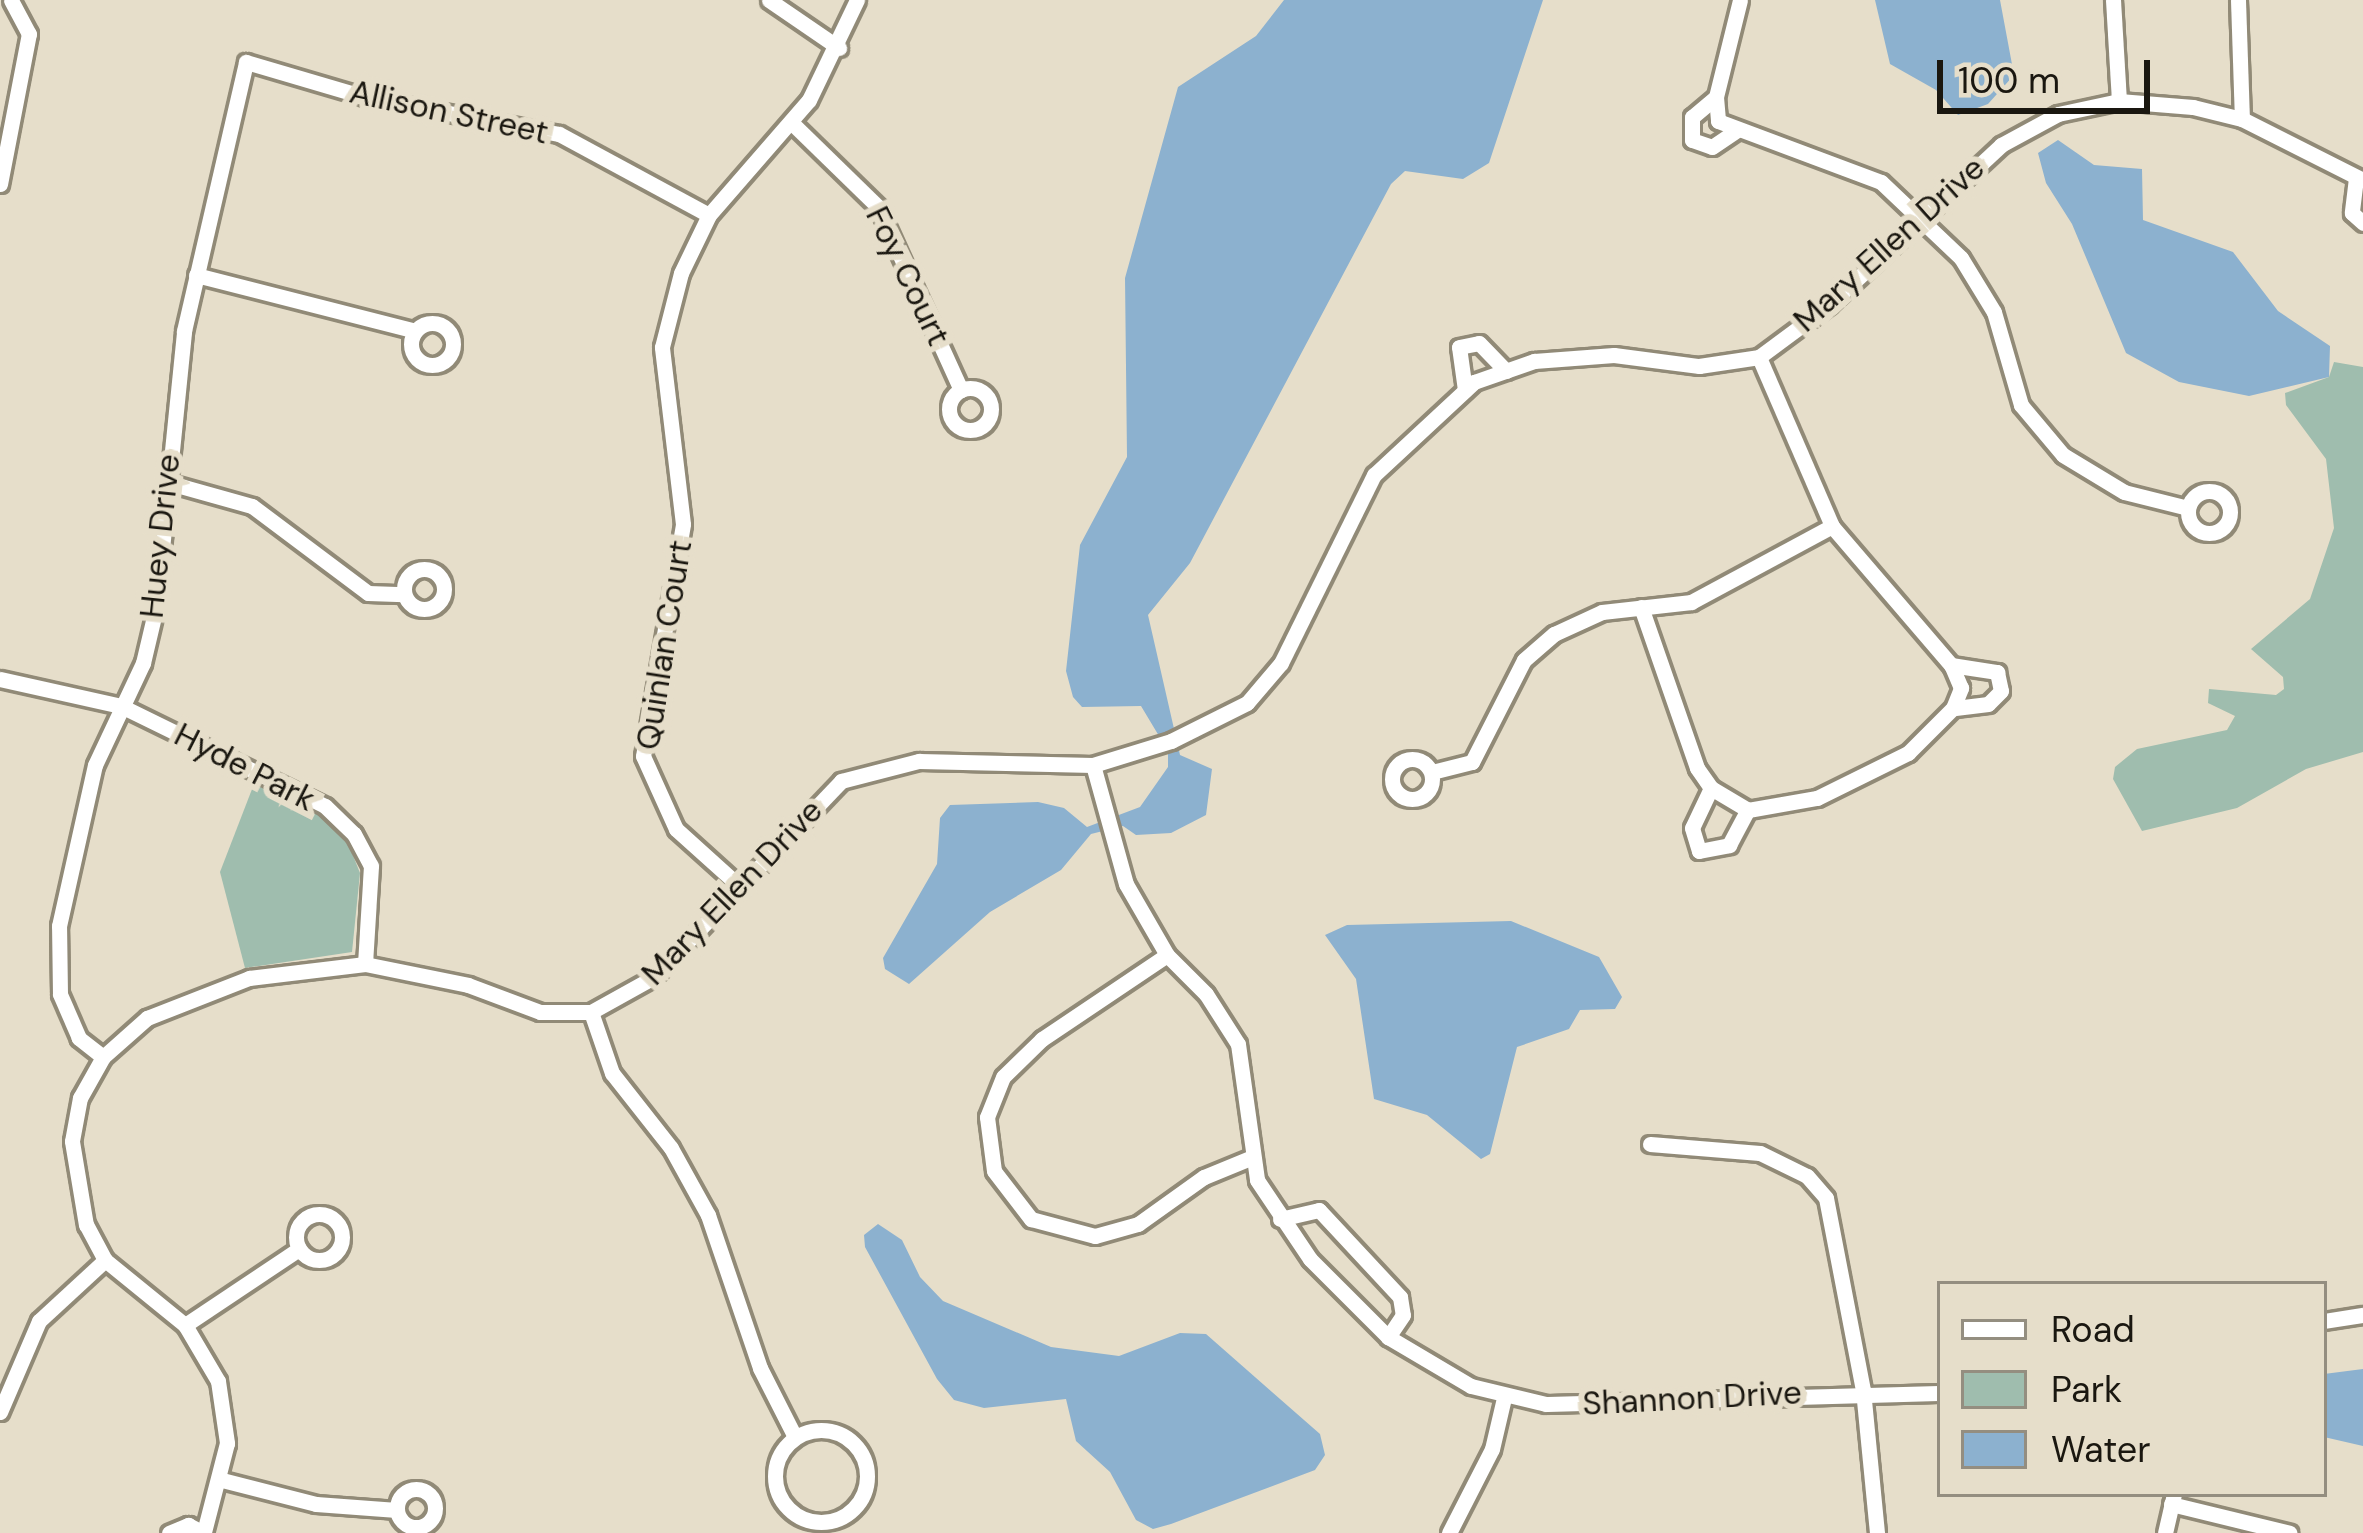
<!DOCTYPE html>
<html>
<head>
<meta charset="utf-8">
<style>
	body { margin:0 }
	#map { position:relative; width:2363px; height:1533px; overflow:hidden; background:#e6deca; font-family:"DM Sans",sans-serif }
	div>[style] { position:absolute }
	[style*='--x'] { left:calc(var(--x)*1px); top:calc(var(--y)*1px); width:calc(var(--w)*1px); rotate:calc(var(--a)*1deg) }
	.green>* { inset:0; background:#9fbdae }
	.water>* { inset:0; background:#8cb1cf }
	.roads { filter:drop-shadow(3px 0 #918a77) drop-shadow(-3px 0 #918a77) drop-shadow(0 3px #918a77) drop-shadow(0 -3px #918a77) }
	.minor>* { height:15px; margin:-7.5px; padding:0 7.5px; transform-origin:7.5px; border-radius:7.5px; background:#fff }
	.minor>.ring { margin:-7.5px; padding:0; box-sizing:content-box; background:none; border:15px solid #fff; border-radius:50% }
	span { translate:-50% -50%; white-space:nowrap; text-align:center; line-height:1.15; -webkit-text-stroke:12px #e6deca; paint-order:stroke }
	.street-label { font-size:33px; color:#1a1710 }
	.legend { position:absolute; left:1937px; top:1281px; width:390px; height:216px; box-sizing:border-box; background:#e6deca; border:3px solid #948e80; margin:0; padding:15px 21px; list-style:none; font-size:36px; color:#1a1710 }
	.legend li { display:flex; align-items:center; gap:24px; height:60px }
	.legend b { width:60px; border:3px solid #948e80 }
	.scale { position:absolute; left:1937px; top:60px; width:213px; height:54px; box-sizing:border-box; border:6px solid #1a1710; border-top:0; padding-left:15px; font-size:36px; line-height:42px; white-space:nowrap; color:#1a1710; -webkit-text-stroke:9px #e6deca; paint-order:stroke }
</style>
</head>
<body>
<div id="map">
	<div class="green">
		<i style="clip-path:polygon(2334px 362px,2363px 367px,2363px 752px,2306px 769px,2237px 808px,2142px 831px,2113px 779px,2115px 767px,2137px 749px,2227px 730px,2235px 716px,2208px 703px,2209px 689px,2276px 695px,2284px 689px,2283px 677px,2251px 649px,2310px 599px,2334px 528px,2326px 459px,2286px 405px,2285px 393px,2329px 377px)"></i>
		<i style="clip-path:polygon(254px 784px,329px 820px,346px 838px,360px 873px,352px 952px,245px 968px,220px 872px)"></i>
	</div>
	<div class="water">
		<i style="clip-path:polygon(1284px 0,1543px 0,1489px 163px,1463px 179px,1405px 171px,1391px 184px,1190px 563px,1148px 615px,1180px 755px,1212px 769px,1206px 815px,1171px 833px,1136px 835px,1123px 826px,1091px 834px,1061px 870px,990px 912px,909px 984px,885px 969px,883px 958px,937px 864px,940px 818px,950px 805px,1038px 802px,1064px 808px,1087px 827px,1140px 807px,1168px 767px,1168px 751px,1141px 706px,1082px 707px,1073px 697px,1066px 671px,1080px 545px,1127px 457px,1125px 278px,1178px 87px,1256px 36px)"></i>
		<i style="clip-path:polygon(1875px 0,2000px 0,2014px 75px,1988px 104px,1958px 115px,1936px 90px,1890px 64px)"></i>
		<i style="clip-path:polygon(2058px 140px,2094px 165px,2142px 169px,2143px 220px,2233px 252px,2278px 311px,2330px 346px,2329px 377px,2249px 396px,2179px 382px,2126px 353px,2072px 224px,2046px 183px,2038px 153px)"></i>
		<i style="clip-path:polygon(1511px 921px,1599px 957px,1622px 997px,1615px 1009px,1580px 1010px,1569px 1029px,1517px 1047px,1490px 1154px,1481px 1159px,1427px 1115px,1374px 1099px,1356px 979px,1325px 935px,1347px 925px)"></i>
		<i style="clip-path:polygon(878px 1224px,902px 1240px,920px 1277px,943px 1301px,1051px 1347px,1119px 1356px,1180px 1333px,1206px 1334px,1320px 1434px,1325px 1455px,1315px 1470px,1171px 1524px,1153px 1529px,1136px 1520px,1110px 1472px,1076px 1441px,1066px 1399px,984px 1408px,954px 1400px,937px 1379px,865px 1247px,864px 1235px)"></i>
		<i style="clip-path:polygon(2363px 1369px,2363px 1446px,2324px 1437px,2324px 1374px)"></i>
	</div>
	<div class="roads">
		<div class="minor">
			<i style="--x:769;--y:0;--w:85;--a:34.4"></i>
			<i style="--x:1740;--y:0;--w:100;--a:103.9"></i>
			<i style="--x:1716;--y:97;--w:24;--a:85"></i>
			<i style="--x:1718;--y:121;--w:174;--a:20.5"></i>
			<i style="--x:1881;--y:182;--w:110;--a:43.5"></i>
			<i style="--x:1961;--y:258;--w:63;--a:58.6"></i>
			<i style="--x:1994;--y:312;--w:97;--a:73.8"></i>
			<i style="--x:2021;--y:405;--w:65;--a:50"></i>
			<i style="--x:2063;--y:455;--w:71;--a:31.2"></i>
			<i style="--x:2124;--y:492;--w:66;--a:14"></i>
			<i style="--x:2113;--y:0;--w:101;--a:86.6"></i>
			<i style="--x:2238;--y:0;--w:119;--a:88.1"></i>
			<i style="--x:1716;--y:97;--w:31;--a:140"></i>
			<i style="--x:1692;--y:117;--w:23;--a:90"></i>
			<i style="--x:1692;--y:140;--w:21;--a:19"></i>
			<i style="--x:1712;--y:147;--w:29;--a:-34"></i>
			<i style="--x:791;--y:122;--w:122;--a:44.3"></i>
			<i style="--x:878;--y:207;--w:201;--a:65.6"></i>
			<i style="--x:2356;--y:178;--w:35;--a:97"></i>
			<i style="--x:2352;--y:213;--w:15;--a:42"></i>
			<i style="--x:0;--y:184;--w:153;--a:-79.1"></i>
			<i style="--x:29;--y:34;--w:38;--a:-118"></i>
			<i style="--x:196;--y:275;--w:226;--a:14.3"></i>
			<i class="ring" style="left:411px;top:323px;width:27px;height:27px"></i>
			<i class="ring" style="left:949px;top:388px;width:27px;height:27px"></i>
			<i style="--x:1465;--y:390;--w:43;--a:-97.9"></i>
			<i style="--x:1459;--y:347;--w:20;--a:-11"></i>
			<i style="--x:1479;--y:343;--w:39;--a:46"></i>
			<i style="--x:166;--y:482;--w:89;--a:15.6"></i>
			<i style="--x:252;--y:506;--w:145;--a:36.9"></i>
			<i style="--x:368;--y:593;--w:36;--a:2"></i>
			<i class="ring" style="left:2188px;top:491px;width:27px;height:27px"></i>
			<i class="ring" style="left:404px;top:569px;width:25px;height:25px"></i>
			<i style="--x:1641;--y:607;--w:170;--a:70.8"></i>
			<i style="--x:1697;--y:768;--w:24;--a:55"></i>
			<i style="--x:1711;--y:788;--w:43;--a:30.7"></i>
			<i style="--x:1748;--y:810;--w:70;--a:-9.9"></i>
			<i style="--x:1817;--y:798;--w:102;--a:-26.3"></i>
			<i style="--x:1908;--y:753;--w:64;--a:-45"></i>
			<i style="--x:1953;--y:708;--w:22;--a:-68"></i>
			<i style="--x:1961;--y:688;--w:25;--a:-113"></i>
			<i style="--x:1951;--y:665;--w:183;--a:-130.6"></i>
			<i style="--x:1832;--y:526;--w:184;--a:-113.4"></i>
			<i style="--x:1951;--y:665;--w:47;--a:8.7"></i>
			<i style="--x:1997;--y:672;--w:19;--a:78"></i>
			<i style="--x:2001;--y:691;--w:18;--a:135"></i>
			<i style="--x:1988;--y:704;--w:35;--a:173"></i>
			<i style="--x:0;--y:679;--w:124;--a:12.6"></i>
			<i style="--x:121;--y:706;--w:227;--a:26.1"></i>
			<i style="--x:325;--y:806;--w:40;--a:44"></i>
			<i style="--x:354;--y:834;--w:36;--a:62"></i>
			<i style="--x:371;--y:866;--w:98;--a:93.5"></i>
			<i class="ring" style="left:1392px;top:759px;width:25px;height:25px"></i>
			<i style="--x:1093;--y:765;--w:123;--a:74.5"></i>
			<i style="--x:1126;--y:884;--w:82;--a:60"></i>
			<i style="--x:1167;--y:955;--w:55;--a:45"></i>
			<i style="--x:1206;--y:994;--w:59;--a:57.4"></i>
			<i style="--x:1238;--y:1044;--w:137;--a:82"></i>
			<i style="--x:1257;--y:1180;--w:95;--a:56.1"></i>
			<i style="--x:1310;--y:1259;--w:110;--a:45"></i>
			<i style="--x:1388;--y:1337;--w:96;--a:30.6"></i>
			<i style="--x:1471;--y:1386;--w:77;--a:13.5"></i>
			<i style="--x:1546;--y:1404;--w:394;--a:-1.6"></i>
			<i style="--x:1432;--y:772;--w:41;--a:-14"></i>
			<i style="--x:1472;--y:762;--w:114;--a:-63"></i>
			<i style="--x:1524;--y:660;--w:40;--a:-41"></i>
			<i style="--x:1554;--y:634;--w:53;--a:-24.6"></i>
			<i style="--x:1602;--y:612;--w:90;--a:-6.4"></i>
			<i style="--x:1691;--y:602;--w:160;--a:-28.3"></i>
			<i style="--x:1711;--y:788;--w:44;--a:115.4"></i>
			<i style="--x:1692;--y:828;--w:24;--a:73"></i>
			<i style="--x:1699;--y:851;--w:31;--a:-11"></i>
			<i style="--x:1729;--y:845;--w:40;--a:-62"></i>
			<i style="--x:737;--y:884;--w:82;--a:-138"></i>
			<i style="--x:676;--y:829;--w:80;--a:-114.3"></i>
			<i style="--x:643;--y:756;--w:235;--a:-80.2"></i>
			<i style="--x:683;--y:524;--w:178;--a:-96.8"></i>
			<i style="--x:662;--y:347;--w:76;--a:-75.6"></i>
			<i style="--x:681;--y:273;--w:64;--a:-64.2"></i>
			<i style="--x:709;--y:215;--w:152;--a:-49"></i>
			<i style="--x:809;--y:100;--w:111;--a:-64.4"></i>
			<i style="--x:1167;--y:955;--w:151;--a:146.1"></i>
			<i style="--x:1042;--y:1039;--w:54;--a:135.7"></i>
			<i style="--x:1003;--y:1077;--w:43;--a:111.8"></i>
			<i style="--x:987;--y:1117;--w:54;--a:82.6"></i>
			<i style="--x:994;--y:1171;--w:61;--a:52.4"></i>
			<i style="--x:1031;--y:1219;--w:66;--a:14.9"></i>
			<i style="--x:1095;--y:1236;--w:45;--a:-15.6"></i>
			<i style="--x:1138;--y:1224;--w:81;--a:-35.5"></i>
			<i style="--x:1204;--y:1177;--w:50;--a:-22.4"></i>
			<i style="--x:591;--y:1012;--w:65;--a:71"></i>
			<i style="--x:612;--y:1073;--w:95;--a:51.8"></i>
			<i style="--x:671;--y:1148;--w:77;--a:61.1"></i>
			<i style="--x:708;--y:1215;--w:162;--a:71.2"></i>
			<i style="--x:760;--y:1368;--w:77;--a:63.1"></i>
			<i style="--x:103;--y:1057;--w:31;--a:-142"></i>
			<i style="--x:79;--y:1038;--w:48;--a:-113.4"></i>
			<i style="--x:60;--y:994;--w:68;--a:-90.8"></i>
			<i style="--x:59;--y:926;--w:165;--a:-77.4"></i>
			<i style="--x:95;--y:765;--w:113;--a:-64.8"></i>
			<i style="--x:143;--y:663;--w:57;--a:-76.7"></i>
			<i style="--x:156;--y:608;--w:278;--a:-84.2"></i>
			<i style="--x:184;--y:331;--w:276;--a:-77"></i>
			<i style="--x:246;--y:62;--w:124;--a:16.4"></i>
			<i style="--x:365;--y:97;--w:197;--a:10.8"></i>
			<i style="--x:559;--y:134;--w:170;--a:28.4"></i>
			<i style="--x:1650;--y:1144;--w:110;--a:4.7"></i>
			<i style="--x:1760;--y:1153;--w:52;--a:26.1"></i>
			<i style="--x:1807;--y:1176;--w:29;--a:49"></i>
			<i style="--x:1826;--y:1198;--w:196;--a:79.1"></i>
			<i style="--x:1863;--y:1390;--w:144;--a:84.4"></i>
			<i class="ring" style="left:296px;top:1214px;width:31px;height:31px"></i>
			<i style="--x:1280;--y:1219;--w:40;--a:-13"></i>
			<i style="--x:1319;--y:1210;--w:119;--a:47"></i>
			<i style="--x:1400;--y:1297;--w:18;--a:81"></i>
			<i style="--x:1403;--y:1315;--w:27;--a:124"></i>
			<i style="--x:105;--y:1260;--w:103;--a:39.1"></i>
			<i style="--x:185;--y:1325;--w:65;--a:59.5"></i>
			<i style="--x:218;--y:1381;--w:63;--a:81.7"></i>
			<i style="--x:227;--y:1443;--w:92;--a:104.5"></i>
			<i style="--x:2324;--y:1321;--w:39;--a:-9"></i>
			<i style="--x:185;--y:1325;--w:137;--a:-33.7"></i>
			<i style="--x:0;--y:1412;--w:99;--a:-66.8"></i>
			<i style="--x:39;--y:1321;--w:90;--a:-42.7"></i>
			<i style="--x:105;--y:1260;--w:40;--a:-118"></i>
			<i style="--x:86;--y:1225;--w:85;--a:-99.5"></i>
			<i style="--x:72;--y:1141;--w:44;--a:-79.5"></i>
			<i style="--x:80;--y:1098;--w:47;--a:-60.7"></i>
			<i style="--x:103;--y:1057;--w:59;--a:-41.6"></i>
			<i style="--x:147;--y:1018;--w:110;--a:-21.4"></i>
			<i style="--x:249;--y:978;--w:117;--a:-6.9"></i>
			<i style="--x:365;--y:964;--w:105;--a:11.5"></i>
			<i style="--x:468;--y:985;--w:77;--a:20.6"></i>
			<i style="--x:540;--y:1012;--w:51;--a:0"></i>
			<i style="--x:591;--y:1012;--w:72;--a:-29.1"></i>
			<i style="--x:654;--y:977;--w:271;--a:-46.3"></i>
			<i style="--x:841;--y:781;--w:81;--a:-14.4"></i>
			<i style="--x:919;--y:761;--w:174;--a:1.3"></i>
			<i style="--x:1093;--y:765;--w:82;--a:-17.1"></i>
			<i style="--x:1171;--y:741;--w:85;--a:-26.6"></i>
			<i style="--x:1247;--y:703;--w:52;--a:-49.6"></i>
			<i style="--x:1281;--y:663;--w:210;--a:-63.7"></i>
			<i style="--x:1374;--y:475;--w:137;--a:-42.9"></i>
			<i style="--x:1474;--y:382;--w:64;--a:-19.3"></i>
			<i style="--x:1534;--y:361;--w:80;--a:-4.3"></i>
			<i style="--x:1614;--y:355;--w:86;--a:7.4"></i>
			<i style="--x:1699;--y:366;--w:61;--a:-8.5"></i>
			<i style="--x:1759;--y:357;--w:87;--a:-36.6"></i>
			<i style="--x:1829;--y:305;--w:235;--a:-42.9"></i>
			<i style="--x:2001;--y:145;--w:65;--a:-28.5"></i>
			<i style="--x:2058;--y:114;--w:62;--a:-12"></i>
			<i style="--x:2119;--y:101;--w:74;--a:4.6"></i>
			<i style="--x:2193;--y:107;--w:50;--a:13.8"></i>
			<i style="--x:2242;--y:119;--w:136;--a:26.8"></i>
			<i class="ring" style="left:775px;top:1430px;width:77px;height:77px"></i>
			<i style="--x:222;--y:1480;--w:97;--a:14.3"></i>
			<i style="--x:316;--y:1504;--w:81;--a:4.2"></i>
			<i class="ring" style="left:397px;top:1489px;width:23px;height:23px"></i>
			<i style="--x:2171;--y:1504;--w:122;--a:13.7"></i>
			<i style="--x:169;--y:1533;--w:21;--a:-23"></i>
			<i style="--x:188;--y:1525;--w:18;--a:27"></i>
			<i style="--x:1449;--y:1533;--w:94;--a:-62.9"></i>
			<i style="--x:1492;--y:1449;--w:52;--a:-76.8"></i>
			<i style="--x:2165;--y:1533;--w:40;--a:-77"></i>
		</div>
	</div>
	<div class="street-label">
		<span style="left:449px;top:112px;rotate:12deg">Allison Street</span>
		<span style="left:1889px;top:244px;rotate:-42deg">Mary Ellen Drive</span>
		<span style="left:908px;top:276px;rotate:64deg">Foy Court</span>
		<span style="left:160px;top:536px;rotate:-84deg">Huey Drive</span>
		<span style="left:664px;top:645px;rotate:-81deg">Quinlan Court</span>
		<span style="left:245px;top:767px;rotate:27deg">Hyde Park</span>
		<span style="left:732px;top:892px;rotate:-46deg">Mary Ellen Drive</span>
		<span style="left:1692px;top:1398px;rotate:-3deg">Shannon Drive</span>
	</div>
	<ul class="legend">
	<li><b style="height:15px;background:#fff"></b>Road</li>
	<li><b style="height:33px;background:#9fbdae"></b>Park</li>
	<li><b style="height:33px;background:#8cb1cf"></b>Water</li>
	</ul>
	<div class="scale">100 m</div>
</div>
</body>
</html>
